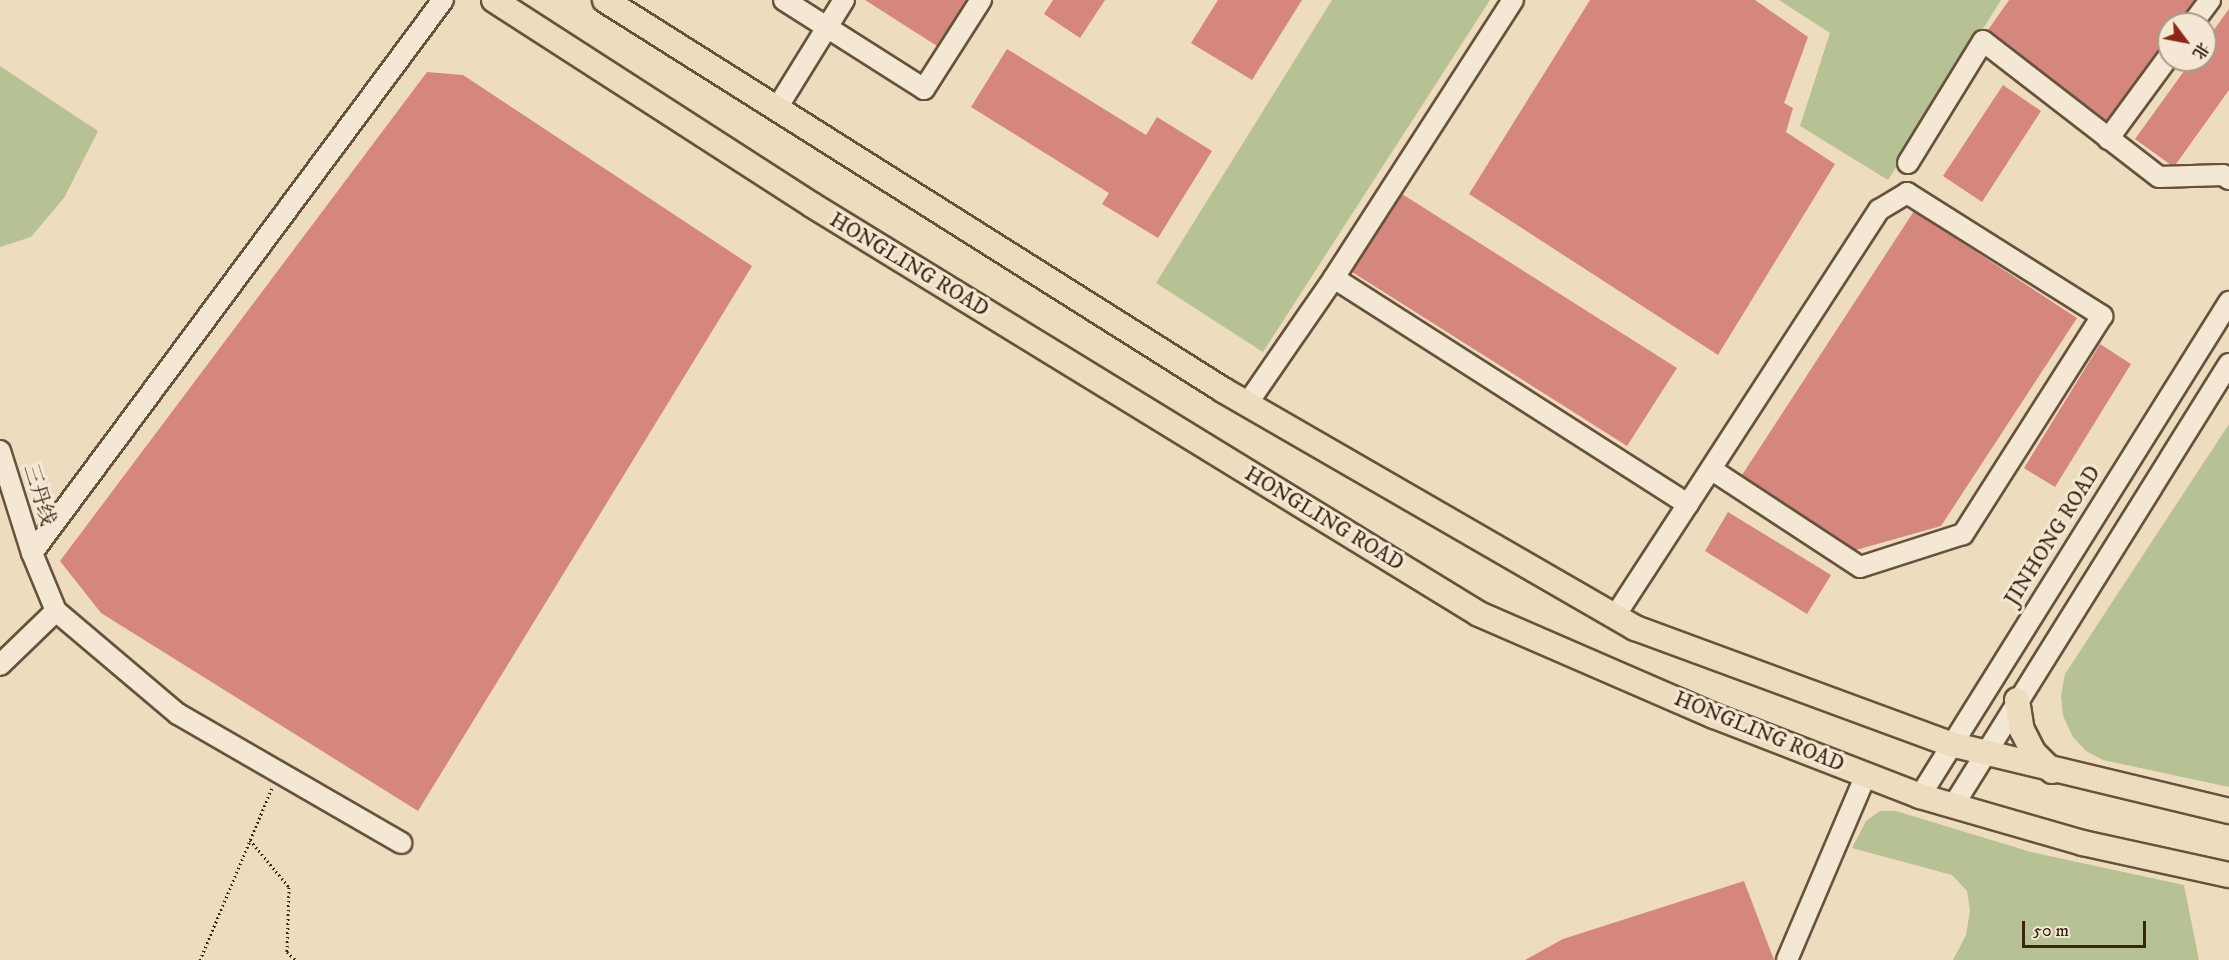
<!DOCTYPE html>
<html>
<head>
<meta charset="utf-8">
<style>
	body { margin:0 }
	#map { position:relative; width:2229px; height:960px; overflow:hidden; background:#eedcbe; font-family:"IM FELL DW Pica","Noto Serif SC",serif }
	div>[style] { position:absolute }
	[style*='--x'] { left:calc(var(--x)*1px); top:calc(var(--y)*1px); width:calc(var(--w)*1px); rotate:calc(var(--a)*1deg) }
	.green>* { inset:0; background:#b6c194 }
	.building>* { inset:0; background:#d5877e }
	.path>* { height:3px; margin-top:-1.5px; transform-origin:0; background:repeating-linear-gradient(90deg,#3a2510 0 1.5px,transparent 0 4.5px) }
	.roads { filter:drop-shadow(2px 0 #67533c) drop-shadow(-2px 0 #67533c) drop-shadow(0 2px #67533c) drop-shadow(0 -2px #67533c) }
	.minor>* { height:20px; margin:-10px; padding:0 10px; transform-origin:10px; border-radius:10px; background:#f4e8d5 }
	.major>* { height:24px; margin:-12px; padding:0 12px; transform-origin:12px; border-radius:12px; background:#eedcbe }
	span { translate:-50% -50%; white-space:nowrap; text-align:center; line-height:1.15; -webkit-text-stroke:6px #f4e8d5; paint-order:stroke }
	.street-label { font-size:21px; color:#3a2510 }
	.north { position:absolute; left:2157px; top:12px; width:60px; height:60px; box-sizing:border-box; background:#f4e8d5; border:2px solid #aa9a86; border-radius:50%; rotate:122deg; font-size:16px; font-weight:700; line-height:24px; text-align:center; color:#3a2510 }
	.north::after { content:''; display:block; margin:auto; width:21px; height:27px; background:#8f2418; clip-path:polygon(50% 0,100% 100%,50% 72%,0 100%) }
	.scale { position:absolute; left:2022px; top:921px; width:124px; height:27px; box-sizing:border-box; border:3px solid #3a2510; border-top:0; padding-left:8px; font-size:18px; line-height:21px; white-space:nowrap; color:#3a2510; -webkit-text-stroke:4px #f4e8d5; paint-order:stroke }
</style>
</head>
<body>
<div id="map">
	<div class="green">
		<i style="clip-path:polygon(1332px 0,1490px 0,1263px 352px,1156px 283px)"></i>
		<i style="clip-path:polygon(1779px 0,2001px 0,1888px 180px,1800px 126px,1830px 33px)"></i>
		<i style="clip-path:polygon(0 66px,98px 131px,64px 198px,31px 237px,0 247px)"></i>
		<i style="clip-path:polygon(2229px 424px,2229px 787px,2103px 760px,2086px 751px,2073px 737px,2063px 716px,2061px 696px,2065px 674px)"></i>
		<i style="clip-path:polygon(1880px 811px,1896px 811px,2031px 852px,2184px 885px,2199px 960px,1953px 960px,1966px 935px,1970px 911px,1967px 891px,1952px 875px,1852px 848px,1866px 821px)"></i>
	</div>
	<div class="building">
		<i style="clip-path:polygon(865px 0,967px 0,937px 46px)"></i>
		<i style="clip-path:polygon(1053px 0,1105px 0,1080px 38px,1044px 14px)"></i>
		<i style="clip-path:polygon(1218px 0,1302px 0,1252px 80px,1191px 43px)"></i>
		<i style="clip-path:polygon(1590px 0,1755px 0,1808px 37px,1784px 103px,1793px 108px,1786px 132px,1835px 164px,1718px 355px,1469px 194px)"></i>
		<i style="clip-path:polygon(2009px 0,2195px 0,2180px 24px,2169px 24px,2169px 38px,2106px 121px,1988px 30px)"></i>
		<i style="clip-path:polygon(2229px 9px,2229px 90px,2176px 164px,2171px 165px,2135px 139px,2192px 60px,2205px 60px,2205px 42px)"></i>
		<i style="clip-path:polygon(1007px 49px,1146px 135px,1157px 117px,1212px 151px,1158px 238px,1102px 204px,1109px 193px,971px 107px)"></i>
		<i style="clip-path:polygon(427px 72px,463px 75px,752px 266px,418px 811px,101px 613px,60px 561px)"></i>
		<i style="clip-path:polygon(2003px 85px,2041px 111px,1982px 202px,1943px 176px)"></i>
		<i style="clip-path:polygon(1402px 194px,1677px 368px,1627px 446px,1352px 272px)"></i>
		<i style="clip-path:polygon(1914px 211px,2077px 318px,1941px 526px,1856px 550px,1742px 475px)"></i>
		<i style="clip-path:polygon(2100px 344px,2131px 364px,2055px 487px,2024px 468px)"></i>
		<i style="clip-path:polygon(1728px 512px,1831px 575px,1807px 614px,1705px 551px)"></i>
		<i style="clip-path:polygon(1744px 881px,1774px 960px,1525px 960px,1563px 939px)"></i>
	</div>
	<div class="path">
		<i style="--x:250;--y:840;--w:61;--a:50.3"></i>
		<i style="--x:289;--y:887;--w:65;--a:91.8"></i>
		<i style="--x:287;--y:952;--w:12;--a:42"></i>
		<i style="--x:200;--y:960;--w:186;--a:-67.3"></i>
	</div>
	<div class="roads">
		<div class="minor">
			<i style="--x:784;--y:0;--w:166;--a:32.4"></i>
			<i style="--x:924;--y:89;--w:106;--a:-57.4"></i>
			<i style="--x:1513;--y:0;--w:331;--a:122.8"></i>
			<i style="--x:1334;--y:278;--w:420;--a:32.6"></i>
			<i style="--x:2192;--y:24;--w:30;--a:-53"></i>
			<i style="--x:777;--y:108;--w:127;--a:-58.2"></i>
			<i style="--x:2108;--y:139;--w:103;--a:-53.7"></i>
			<i style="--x:1908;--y:163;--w:143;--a:-58.4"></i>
			<i style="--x:1983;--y:41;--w:222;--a:37.7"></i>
			<i style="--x:2159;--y:177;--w:64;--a:-1.8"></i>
			<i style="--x:2223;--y:175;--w:7;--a:34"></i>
			<i style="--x:1247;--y:404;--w:153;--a:-55.4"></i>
			<i style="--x:0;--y:451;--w:107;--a:72.6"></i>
			<i style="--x:32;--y:553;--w:63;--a:67.5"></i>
			<i style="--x:56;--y:611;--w:160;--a:40.2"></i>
			<i style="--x:178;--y:714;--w:258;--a:30"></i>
			<i style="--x:32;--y:553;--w:689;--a:-53.38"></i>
			<i style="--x:1615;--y:616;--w:134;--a:-56.9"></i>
			<i style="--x:1688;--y:504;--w:351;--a:-57"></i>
			<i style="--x:1879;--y:210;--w:33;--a:-31"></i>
			<i style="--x:1907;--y:193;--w:231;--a:32.2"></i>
			<i style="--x:2102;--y:316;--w:259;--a:122.5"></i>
			<i style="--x:1963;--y:534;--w:108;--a:162.2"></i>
			<i style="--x:1860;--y:567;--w:178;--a:-146.7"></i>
			<i style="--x:0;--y:665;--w:78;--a:-44"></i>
			<i style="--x:1920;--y:796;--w:583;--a:-57.97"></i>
			<i style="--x:1953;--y:806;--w:521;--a:-58.02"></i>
			<i style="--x:1787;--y:960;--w:201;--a:-66.9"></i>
		</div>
		<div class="major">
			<i style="--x:494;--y:0;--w:378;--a:32.8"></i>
			<i style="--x:812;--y:205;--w:782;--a:31.52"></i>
			<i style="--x:1479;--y:614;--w:256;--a:23.5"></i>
			<i style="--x:1714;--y:716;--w:221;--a:21.2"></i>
			<i style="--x:1920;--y:796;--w:170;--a:16.1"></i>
			<i style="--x:2083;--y:843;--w:149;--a:12.4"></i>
			<i style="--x:605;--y:0;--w:731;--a:32.25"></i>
			<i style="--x:1223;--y:390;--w:476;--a:30"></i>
			<i style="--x:1635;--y:628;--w:336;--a:20.2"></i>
			<i style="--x:1950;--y:744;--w:287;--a:13.5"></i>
			<i style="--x:2017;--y:700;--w:30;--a:81"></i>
			<i style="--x:2022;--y:730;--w:25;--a:63"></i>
			<i style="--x:2033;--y:752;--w:27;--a:45"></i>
		</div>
	</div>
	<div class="street-label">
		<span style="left:909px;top:265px;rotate:31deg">HONGLING ROAD</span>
		<span style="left:39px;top:495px;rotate:73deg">三丹线</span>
		<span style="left:1324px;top:519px;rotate:31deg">HONGLING ROAD</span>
		<span style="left:2053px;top:536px;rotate:-58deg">JINHONG ROAD</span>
		<span style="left:1759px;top:732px;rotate:22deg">HONGLING ROAD</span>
	</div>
	<div class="north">北</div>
	<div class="scale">50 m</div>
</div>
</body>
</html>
